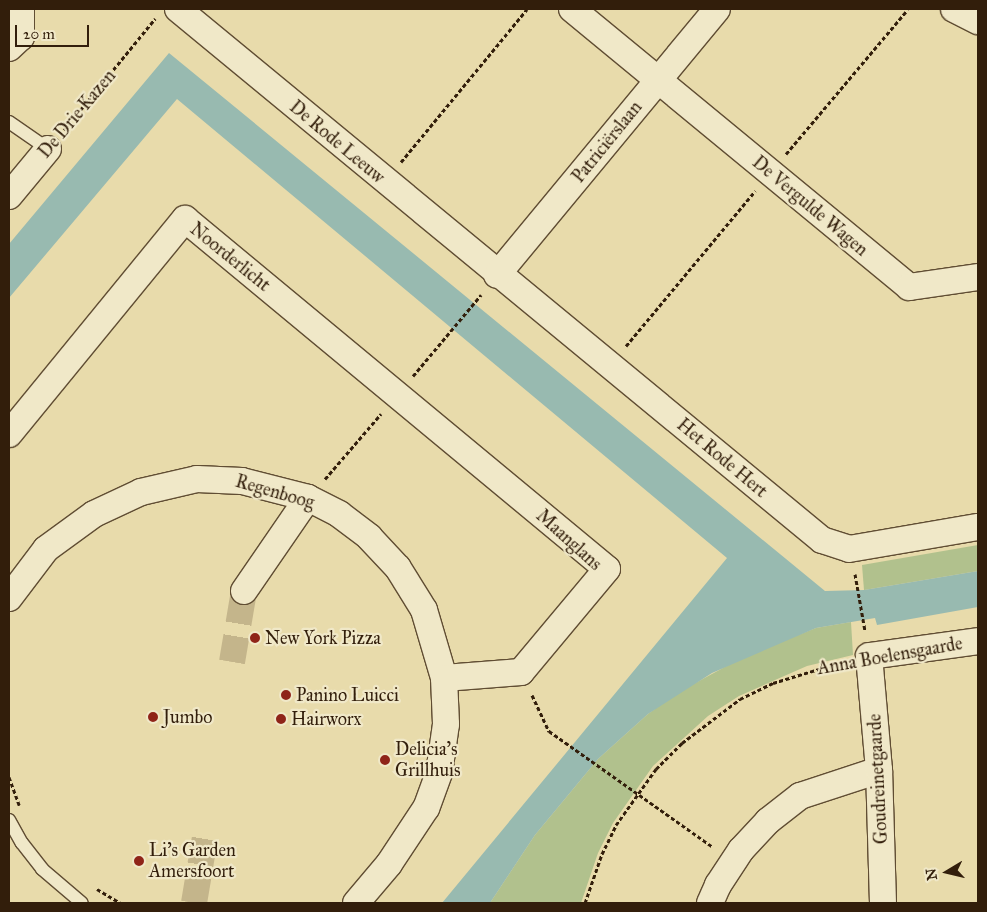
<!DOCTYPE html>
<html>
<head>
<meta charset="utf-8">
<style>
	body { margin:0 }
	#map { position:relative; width:987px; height:912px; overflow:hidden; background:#e8dbab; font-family:"IM FELL Great Primer",serif }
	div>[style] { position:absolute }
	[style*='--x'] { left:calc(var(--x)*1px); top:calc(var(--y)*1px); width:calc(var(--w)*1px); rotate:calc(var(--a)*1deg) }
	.green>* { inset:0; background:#b1c18d }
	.water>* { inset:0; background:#98bab0 }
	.street-tunnel>* { height:26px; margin-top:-13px; transform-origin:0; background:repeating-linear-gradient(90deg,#c4b58b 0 26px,transparent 0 39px) }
	.path>* { height:3px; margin-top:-1.5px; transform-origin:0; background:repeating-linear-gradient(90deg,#321e0b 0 4px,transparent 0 6.5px) }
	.roads { filter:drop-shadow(1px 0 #604d33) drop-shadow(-1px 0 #604d33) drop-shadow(0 1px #604d33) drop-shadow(0 -1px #604d33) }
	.lane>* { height:12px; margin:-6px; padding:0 6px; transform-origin:6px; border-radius:6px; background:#f0e8c8 }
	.street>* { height:26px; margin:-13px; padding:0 13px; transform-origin:13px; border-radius:13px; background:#f0e8c8 }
	.dots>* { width:14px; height:14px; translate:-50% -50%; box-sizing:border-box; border:2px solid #f0e8c8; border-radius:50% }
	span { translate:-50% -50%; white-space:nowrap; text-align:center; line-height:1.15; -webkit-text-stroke:4.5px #f0e8c8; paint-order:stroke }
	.street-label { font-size:18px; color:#321e0b }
	.poi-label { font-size:18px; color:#321e0b }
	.left { translate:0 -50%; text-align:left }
	.frame { position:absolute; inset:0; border:10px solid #321e0b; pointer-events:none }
	.north { position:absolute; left:922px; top:847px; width:50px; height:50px; -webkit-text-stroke:4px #f0e8c8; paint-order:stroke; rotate:261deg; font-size:14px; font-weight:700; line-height:20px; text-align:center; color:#321e0b }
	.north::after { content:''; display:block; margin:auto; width:18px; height:22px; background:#321e0b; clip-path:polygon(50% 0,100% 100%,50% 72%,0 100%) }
	.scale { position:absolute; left:15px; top:25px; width:74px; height:22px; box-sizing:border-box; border:2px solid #321e0b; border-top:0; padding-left:6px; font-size:15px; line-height:18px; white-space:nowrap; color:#321e0b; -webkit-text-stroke:4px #f0e8c8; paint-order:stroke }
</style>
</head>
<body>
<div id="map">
	<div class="green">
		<i style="clip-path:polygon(978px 545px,978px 571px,864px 590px,862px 565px)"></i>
		<i style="clip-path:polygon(851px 622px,853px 655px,807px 666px,739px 696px,708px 716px,653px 766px,613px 823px,598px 853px,581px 903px,490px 903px,535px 835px,569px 794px,598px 759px,648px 714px,677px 693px,745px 656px,816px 628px)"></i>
	</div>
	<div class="water">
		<i style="clip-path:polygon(169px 53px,825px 591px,864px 590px,978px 571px,978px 607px,877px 625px,875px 618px,816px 628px,712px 673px,648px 714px,598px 759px,535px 835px,490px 903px,442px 903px,727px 558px,177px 99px,9px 298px,9px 244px)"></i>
	</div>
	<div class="street-tunnel">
		<i style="--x:232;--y:662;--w:72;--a:-80.4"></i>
		<i style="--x:194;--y:903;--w:67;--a:-80.5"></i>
	</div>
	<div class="path">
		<i style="--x:64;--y:130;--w:144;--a:-50.7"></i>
		<i style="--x:786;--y:154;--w:189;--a:-49.9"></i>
		<i style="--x:401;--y:162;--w:198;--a:-50.5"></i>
		<i style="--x:626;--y:346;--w:202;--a:-50.2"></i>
		<i style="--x:413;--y:376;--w:106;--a:-50"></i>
		<i style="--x:325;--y:479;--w:86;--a:-49.3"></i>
		<i style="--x:855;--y:574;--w:58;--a:80"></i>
		<i style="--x:532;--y:695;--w:40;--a:65"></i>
		<i style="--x:549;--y:731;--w:201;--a:35.3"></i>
		<i style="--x:9;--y:777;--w:30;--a:70"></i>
		<i style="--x:97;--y:889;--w:27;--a:31"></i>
		<i style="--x:585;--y:903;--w:52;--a:-70.9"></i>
		<i style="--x:602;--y:854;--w:32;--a:-64"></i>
		<i style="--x:616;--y:825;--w:69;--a:-54.5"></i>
		<i style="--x:656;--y:769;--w:37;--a:-45"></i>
		<i style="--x:682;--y:743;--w:73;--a:-37.2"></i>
		<i style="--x:740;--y:699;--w:37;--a:-26"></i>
		<i style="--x:773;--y:683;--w:75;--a:-17"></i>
	</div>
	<div class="roads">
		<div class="lane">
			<i style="--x:9;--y:122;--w:47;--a:34.7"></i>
			<i style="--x:9;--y:820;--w:26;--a:61"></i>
			<i style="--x:22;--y:843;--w:33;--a:52"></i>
			<i style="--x:42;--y:869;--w:52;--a:40.4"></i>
		</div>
		<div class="street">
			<i style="--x:178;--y:9;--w:835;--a:39.51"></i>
			<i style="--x:822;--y:540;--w:28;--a:18"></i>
			<i style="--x:849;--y:549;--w:131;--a:-9.7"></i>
			<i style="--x:572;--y:9;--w:437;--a:39.5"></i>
			<i style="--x:909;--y:287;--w:70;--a:-8.2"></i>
			<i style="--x:954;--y:9;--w:27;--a:27"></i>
			<i style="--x:9;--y:48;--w:16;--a:-43"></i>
			<i style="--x:21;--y:37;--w:28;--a:-90"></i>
			<i style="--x:9;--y:196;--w:61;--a:-50.3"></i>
			<i style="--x:497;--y:275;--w:345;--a:-50.4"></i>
			<i style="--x:9;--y:434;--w:278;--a:-50.7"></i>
			<i style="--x:185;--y:219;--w:548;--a:39.67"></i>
			<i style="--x:607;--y:569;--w:134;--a:129.9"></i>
			<i style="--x:521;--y:672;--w:77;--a:175.5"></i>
			<i style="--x:244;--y:591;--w:113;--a:-55.5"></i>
			<i style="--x:9;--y:598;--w:61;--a:-52.9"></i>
			<i style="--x:46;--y:549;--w:59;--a:-36.1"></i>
			<i style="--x:94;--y:514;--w:52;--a:-25.1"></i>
			<i style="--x:141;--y:492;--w:57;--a:-13.1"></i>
			<i style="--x:197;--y:479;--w:45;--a:2.5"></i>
			<i style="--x:242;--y:481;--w:68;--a:14.4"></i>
			<i style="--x:308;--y:498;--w:35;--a:27"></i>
			<i style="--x:339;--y:514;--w:38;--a:37"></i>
			<i style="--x:369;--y:537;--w:42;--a:46.9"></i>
			<i style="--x:398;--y:568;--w:49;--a:58.2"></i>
			<i style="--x:424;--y:610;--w:71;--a:73.6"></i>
			<i style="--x:444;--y:678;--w:46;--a:87.5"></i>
			<i style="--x:446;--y:724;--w:49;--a:98.1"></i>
			<i style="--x:439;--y:773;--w:37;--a:110"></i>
			<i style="--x:426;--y:808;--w:67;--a:123.5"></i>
			<i style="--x:389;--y:864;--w:51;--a:130.2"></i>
			<i style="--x:710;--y:903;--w:20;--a:-66"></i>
			<i style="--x:718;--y:885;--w:42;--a:-56.7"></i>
			<i style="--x:741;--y:850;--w:40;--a:-47"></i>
			<i style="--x:768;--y:821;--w:41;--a:-38"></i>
			<i style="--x:800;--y:796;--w:83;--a:-18.2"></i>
			<i style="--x:883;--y:903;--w:133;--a:-91.7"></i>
			<i style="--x:879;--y:770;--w:114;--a:-95"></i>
			<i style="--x:869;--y:656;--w:110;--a:-7.8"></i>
		</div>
	</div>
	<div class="dots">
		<i style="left:255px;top:638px;background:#8f2418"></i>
		<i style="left:286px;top:695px;background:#8f2418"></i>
		<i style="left:153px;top:717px;background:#8f2418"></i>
		<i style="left:281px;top:719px;background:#8f2418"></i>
		<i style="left:385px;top:760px;background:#8f2418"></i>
		<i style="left:139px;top:861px;background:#8f2418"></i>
	</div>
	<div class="street-label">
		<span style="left:77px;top:114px;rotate:-50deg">De Drie Kazen</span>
		<span style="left:337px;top:142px;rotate:40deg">De Rode Leeuw</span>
		<span style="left:607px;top:142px;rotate:-51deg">Patriciërslaan</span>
		<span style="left:810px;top:206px;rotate:40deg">De Vergulde Wagen</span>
		<span style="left:230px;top:257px;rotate:39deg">Noorderlicht</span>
		<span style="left:722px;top:458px;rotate:40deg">Het Rode Hert</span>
		<span style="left:275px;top:492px;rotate:16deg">Regenboog</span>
		<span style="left:569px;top:540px;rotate:42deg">Maanglans</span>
		<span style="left:890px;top:656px;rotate:-10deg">Anna Boelensgaarde</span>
		<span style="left:878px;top:779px;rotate:-93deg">Goudreinetgaarde</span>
	</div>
	<div class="poi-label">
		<span class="left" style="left:265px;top:638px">New York Pizza</span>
		<span class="left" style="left:296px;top:695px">Panino Luicci</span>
		<span class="left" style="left:163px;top:717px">Jumbo</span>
		<span class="left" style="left:291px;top:719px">Hairworx</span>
		<span class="left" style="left:395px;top:760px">Delicia's<br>Grillhuis</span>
		<span class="left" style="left:149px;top:861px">Li's Garden<br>Amersfoort</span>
	</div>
	<div class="frame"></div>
	<div class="north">N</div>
	<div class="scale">20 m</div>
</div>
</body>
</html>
